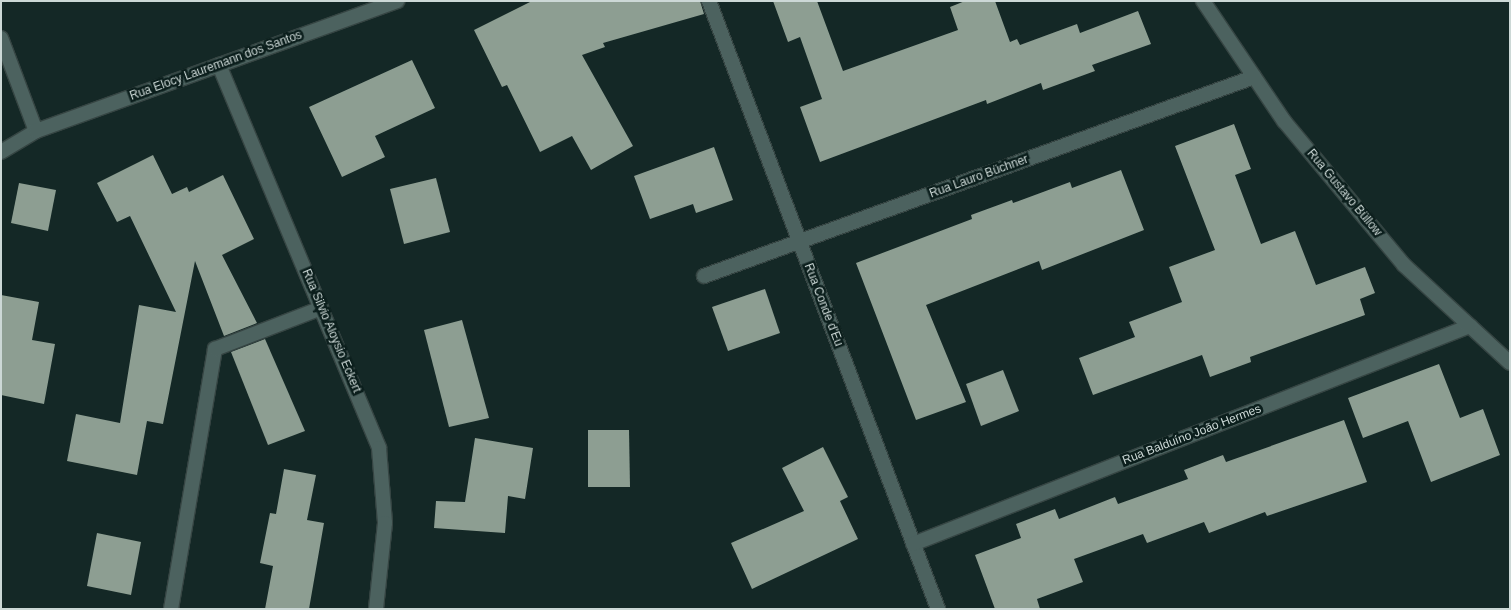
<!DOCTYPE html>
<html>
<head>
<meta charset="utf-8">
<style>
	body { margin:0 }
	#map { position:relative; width:1511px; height:610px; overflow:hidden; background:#142826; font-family:Arial,sans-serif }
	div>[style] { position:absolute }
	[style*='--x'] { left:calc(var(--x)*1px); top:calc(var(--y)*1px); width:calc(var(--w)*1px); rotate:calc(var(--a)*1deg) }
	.building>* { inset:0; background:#8d9e92 }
	.roads { filter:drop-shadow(1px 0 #364543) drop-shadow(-1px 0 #364543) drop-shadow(0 1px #364543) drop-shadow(0 -1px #364543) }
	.minor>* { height:14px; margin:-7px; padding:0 7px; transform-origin:7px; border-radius:7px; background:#4c625f }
	.tertiary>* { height:14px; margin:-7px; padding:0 7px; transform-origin:7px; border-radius:7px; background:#4c625f }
	.secondary>* { height:14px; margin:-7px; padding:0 7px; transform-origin:7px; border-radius:7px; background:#4c625f }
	span { translate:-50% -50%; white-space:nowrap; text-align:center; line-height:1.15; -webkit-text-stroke:5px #0b1e1c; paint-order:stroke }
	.street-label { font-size:12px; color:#ccd8d6 }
	.frame { position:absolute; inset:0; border:2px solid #ccd8d6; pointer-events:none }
</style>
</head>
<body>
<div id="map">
	<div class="building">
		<i style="clip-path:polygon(532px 1px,700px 1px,704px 14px,603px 43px,605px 47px,582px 55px,633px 146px,591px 170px,572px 136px,540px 152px,507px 85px,502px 87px,474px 30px)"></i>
		<i style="clip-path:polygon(773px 1px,817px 1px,843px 71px,958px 30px,950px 7px,965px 1px,995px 1px,1010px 42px,1017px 39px,1020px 45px,1077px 24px,1080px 33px,1138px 11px,1151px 44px,1092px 65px,1095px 71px,1043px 90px,1041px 83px,987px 104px,986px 100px,820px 162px,800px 107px,822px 99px,800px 37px,788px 42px)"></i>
		<i style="clip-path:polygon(412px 60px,435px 108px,375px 136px,385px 157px,342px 177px,309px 107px)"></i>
		<i style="clip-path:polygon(1234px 124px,1251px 169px,1235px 175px,1261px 244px,1295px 231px,1316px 285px,1365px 267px,1375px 293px,1360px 299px,1365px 315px,1250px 357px,1251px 362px,1210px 377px,1202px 355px,1093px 395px,1079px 358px,1135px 337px,1129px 322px,1182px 302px,1169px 267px,1215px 250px,1175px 146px)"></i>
		<i style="clip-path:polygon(714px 147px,733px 200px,696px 213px,693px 204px,650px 219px,634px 176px)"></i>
		<i style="clip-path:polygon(153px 155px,172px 194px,187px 187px,189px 192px,223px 175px,254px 239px,222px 255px,257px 323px,224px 336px,195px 261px,163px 424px,147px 421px,137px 475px,67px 461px,76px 414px,120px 423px,139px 305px,176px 312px,130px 216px,117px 222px,97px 183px)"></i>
		<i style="clip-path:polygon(1121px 170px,1144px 230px,1042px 270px,1039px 261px,926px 305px,966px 402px,916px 420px,856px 263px,972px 219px,971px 215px,1012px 200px,1013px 203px,1070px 182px,1072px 188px)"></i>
		<i style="clip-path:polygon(436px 178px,450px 232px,404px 244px,390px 189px)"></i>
		<i style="clip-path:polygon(19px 183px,56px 190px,48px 231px,11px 223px)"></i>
		<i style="clip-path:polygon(765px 289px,780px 333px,728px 351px,712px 307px)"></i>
		<i style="clip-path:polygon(1px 295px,39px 302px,32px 340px,55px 344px,44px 404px,1px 395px)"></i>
		<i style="clip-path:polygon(462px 320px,489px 418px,449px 427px,424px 330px)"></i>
		<i style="clip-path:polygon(265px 339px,305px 431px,268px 445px,231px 352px)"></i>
		<i style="clip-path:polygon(1439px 364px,1460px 418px,1483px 409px,1500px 455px,1431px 482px,1408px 421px,1363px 438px,1348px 398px)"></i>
		<i style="clip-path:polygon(1003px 370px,1019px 411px,981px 426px,966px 384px)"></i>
		<i style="clip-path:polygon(1344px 420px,1367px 482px,1267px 516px,1265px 512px,1209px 533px,1204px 522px,1147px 543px,1143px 534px,1074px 559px,1083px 582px,1037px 599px,1040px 609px,995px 609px,975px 555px,1021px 538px,1016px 524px,1055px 509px,1059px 519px,1115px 497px,1118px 504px,1188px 479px,1184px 470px,1223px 455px,1226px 462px)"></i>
		<i style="clip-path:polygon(588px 430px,629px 430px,630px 487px,588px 487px)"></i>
		<i style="clip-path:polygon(475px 438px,533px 448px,525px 499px,508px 496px,505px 533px,434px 528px,436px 501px,465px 502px)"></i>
		<i style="clip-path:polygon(823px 447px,848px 497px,840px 501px,858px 539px,752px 589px,731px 543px,804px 511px,782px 468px)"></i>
		<i style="clip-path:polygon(284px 469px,316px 475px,307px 520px,324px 523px,309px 609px,265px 609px,273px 566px,260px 563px,270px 513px,276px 514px)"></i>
		<i style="clip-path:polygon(97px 533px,141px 542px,131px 595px,87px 586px)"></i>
	</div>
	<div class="roads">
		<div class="minor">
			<i style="--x:709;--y:1;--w:650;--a:69.36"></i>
			<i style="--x:1;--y:38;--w:99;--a:69.4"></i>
			<i style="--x:219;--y:65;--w:415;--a:67.3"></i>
			<i style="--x:379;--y:448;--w:75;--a:85.4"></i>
			<i style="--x:385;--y:523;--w:86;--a:96"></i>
			<i style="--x:1;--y:152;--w:41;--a:-31"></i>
			<i style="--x:36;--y:131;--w:384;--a:-19.8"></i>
			<i style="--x:704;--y:276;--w:585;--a:-19.89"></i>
			<i style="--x:913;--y:544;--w:598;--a:-21.37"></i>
			<i style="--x:171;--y:609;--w:264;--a:-80.4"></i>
			<i style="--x:215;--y:349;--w:114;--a:-21.1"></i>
		</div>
		<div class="tertiary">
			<i style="--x:1470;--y:326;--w:54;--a:42.8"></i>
		</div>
		<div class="secondary">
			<i style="--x:1203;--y:1;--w:145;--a:56"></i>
			<i style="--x:1284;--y:121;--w:187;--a:50.2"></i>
			<i style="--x:1404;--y:265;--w:90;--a:42.7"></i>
		</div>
	</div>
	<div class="street-label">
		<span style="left:216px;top:66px;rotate:-20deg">Rua Elocy Lauremann dos Santos</span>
		<span style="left:979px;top:177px;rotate:-20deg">Rua Lauro Büchner</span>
		<span style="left:1344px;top:193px;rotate:50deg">Rua Gustavo Büllow</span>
		<span style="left:823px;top:305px;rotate:69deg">Rua Conde d'Eu</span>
		<span style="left:331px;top:331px;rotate:67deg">Rua Silvio Aloysio Eckert</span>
		<span style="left:1192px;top:435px;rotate:-21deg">Rua Balduíno João Hermes</span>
	</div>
	<div class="frame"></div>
</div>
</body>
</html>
